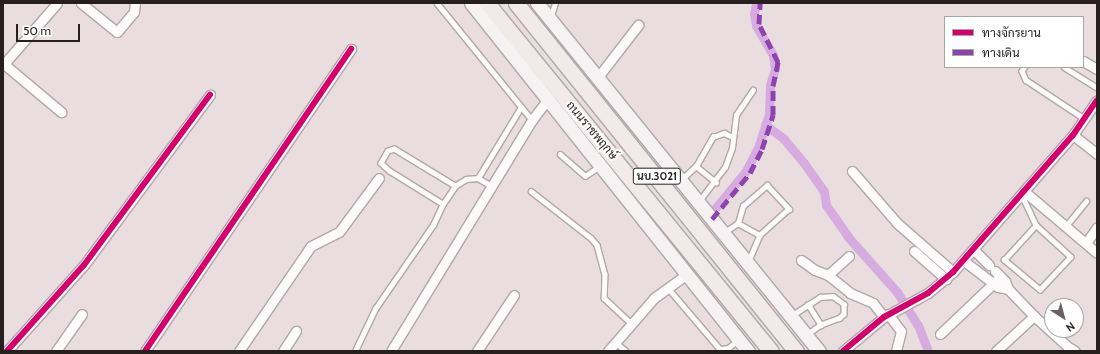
<!DOCTYPE html>
<html>
<head>
<meta charset="utf-8">
<style>
	body { margin:0 }
	#map { position:relative; width:1100px; height:354px; overflow:hidden; background:#eadddf; font-family:Cabin,Sarabun,sans-serif }
	div>[style] { position:absolute }
	[style*='--x'] { left:calc(var(--x)*1px); top:calc(var(--y)*1px); width:calc(var(--w)*1px); rotate:calc(var(--a)*1deg) }
	.canal>* { height:9px; margin:-4.5px; padding:0 4.5px; transform-origin:4.5px; border-radius:4.5px; background:#d6abdf }
	.roads { filter:drop-shadow(1px 0 #b1a7a9) drop-shadow(-1px 0 #b1a7a9) drop-shadow(0 1px #b1a7a9) drop-shadow(0 -1px #b1a7a9) }
	.service>* { height:4.5px; margin:-2.25px; padding:0 2.25px; transform-origin:2.25px; border-radius:2.25px; background:#fcfafa }
	.minor>* { height:9px; margin:-4.5px; padding:0 4.5px; transform-origin:4.5px; border-radius:4.5px; background:#fcfafa }
	.secondary>* { height:13px; margin:-6.5px; padding:0 6.5px; transform-origin:6.5px; border-radius:6.5px; background:#f6f1f2 }
	.primary>* { height:15px; margin:-7.5px; padding:0 7.5px; transform-origin:7.5px; border-radius:7.5px; background:#f1eae8 }
	.quiet>* { height:5px; margin-top:-2.5px; transform-origin:0; background:repeating-linear-gradient(90deg,#8e44ad 0 10px,transparent 0 15px) }
	.cycleway>* { height:6px; margin:-3px; padding:0 3px; transform-origin:3px; border-radius:3px; background:#d6006c }
	span { translate:-50% -50%; white-space:nowrap; text-align:center; line-height:1.15; -webkit-text-stroke:4px #fff; paint-order:stroke }
	.shield-label span { padding:1px 3px; background:#fff; border:1px solid; border-radius:3px; -webkit-text-stroke-width:0 }
	.shield-label { font-size:11px; color:#261e1f; font-weight:700 }
	.street-label { font-size:12px; color:#261e1f }
	.frame { position:absolute; inset:0; border:4px solid #261e1f; pointer-events:none }
	.legend { position:absolute; left:944px; top:16px; width:140px; height:52px; box-sizing:border-box; background:#fff; border:1px solid #a8a5a5; margin:0; padding:5px 7px; list-style:none; font-size:12px; color:#261e1f }
	.legend li { display:flex; align-items:center; gap:8px; height:20px }
	.legend b { width:20px; border:1px solid #a8a5a5 }
	.north { position:absolute; left:1044px; top:298px; width:40px; height:40px; box-sizing:border-box; background:#fff; border:1px solid #a8a5a5; border-radius:50%; rotate:144deg; font-size:11px; font-weight:700; line-height:16px; text-align:center; color:#261e1f }
	.north::after { content:''; display:block; margin:auto; width:14px; height:18px; background:#6b6162; clip-path:polygon(50% 0,100% 100%,50% 72%,0 100%) }
	.scale { position:absolute; left:16px; top:24px; width:64px; height:18px; box-sizing:border-box; border:2px solid #261e1f; border-top:0; padding-left:5px; font-size:12px; line-height:14px; white-space:nowrap; color:#261e1f; -webkit-text-stroke:3px #fff; paint-order:stroke }
</style>
</head>
<body>
<div id="map">
	<div class="canal">
		<i style="--x:765;--y:125;--w:22;--a:36"></i>
		<i style="--x:783;--y:138;--w:33;--a:50"></i>
		<i style="--x:804;--y:163;--w:35;--a:55"></i>
		<i style="--x:824;--y:192;--w:13;--a:81"></i>
		<i style="--x:826;--y:205;--w:39;--a:55"></i>
		<i style="--x:848;--y:237;--w:74;--a:48.3"></i>
		<i style="--x:897;--y:292;--w:39;--a:58"></i>
		<i style="--x:918;--y:325;--w:28;--a:69"></i>
		<i style="--x:713;--y:211;--w:52;--a:-50.5"></i>
		<i style="--x:746;--y:171;--w:29;--a:-63"></i>
		<i style="--x:759;--y:145;--w:33;--a:-72"></i>
		<i style="--x:769;--y:114;--w:29;--a:-88"></i>
		<i style="--x:770;--y:85;--w:17;--a:-73"></i>
		<i style="--x:775;--y:69;--w:14;--a:-98"></i>
		<i style="--x:773;--y:55;--w:34;--a:-120"></i>
		<i style="--x:756;--y:25;--w:11;--a:-100"></i>
		<i style="--x:754;--y:14;--w:11;--a:-80"></i>
	</div>
	<div class="roads">
		<div class="service">
			<i style="--x:437;--y:3;--w:151;--a:50.9"></i>
			<i style="--x:551;--y:16;--w:14;--a:-73"></i>
			<i style="--x:1025;--y:67;--w:5;--a:127"></i>
			<i style="--x:1022;--y:71;--w:10;--a:66"></i>
			<i style="--x:1026;--y:80;--w:71;--a:33.5"></i>
			<i style="--x:1064;--y:67;--w:39;--a:32"></i>
			<i style="--x:560;--y:154;--w:33;--a:41"></i>
			<i style="--x:585;--y:176;--w:18;--a:-34"></i>
			<i style="--x:696;--y:166;--w:26;--a:39"></i>
			<i style="--x:478;--y:178;--w:83;--a:-58.8"></i>
			<i style="--x:682;--y:179;--w:19;--a:-43"></i>
			<i style="--x:696;--y:166;--w:34;--a:-60"></i>
			<i style="--x:713;--y:137;--w:12;--a:-20"></i>
			<i style="--x:724;--y:133;--w:10;--a:24"></i>
			<i style="--x:455;--y:186;--w:71;--a:-148.8"></i>
			<i style="--x:394;--y:149;--w:6;--a:162"></i>
			<i style="--x:388;--y:151;--w:14;--a:120"></i>
			<i style="--x:381;--y:163;--w:12;--a:42"></i>
			<i style="--x:390;--y:171;--w:62;--a:31.9"></i>
			<i style="--x:443;--y:204;--w:22;--a:-56"></i>
			<i style="--x:455;--y:186;--w:13;--a:-32"></i>
			<i style="--x:466;--y:179;--w:12;--a:-5"></i>
			<i style="--x:478;--y:178;--w:16;--a:30"></i>
			<i style="--x:531;--y:191;--w:76;--a:38.1"></i>
			<i style="--x:591;--y:238;--w:9;--a:49"></i>
			<i style="--x:597;--y:245;--w:30;--a:75"></i>
			<i style="--x:605;--y:274;--w:24;--a:92"></i>
			<i style="--x:604;--y:298;--w:37;--a:43"></i>
			<i style="--x:1022;--y:195;--w:33;--a:65"></i>
			<i style="--x:1036;--y:225;--w:47;--a:42.4"></i>
			<i style="--x:1071;--y:257;--w:45;--a:133.2"></i>
			<i style="--x:1040;--y:290;--w:47;--a:-140.2"></i>
			<i style="--x:1004;--y:260;--w:47;--a:-47.6"></i>
			<i style="--x:699;--y:201;--w:43;--a:-52.6"></i>
			<i style="--x:725;--y:167;--w:20;--a:-70"></i>
			<i style="--x:732;--y:148;--w:33;--a:-83"></i>
			<i style="--x:736;--y:115;--w:30;--a:-56"></i>
			<i style="--x:738;--y:223;--w:25;--a:29"></i>
			<i style="--x:1066;--y:226;--w:32;--a:-51"></i>
			<i style="--x:725;--y:232;--w:16;--a:-35"></i>
			<i style="--x:738;--y:223;--w:18;--a:-74"></i>
			<i style="--x:743;--y:206;--w:32;--a:-41"></i>
			<i style="--x:767;--y:185;--w:33;--a:47"></i>
			<i style="--x:789;--y:209;--w:39;--a:138"></i>
			<i style="--x:760;--y:235;--w:28;--a:113"></i>
			<i style="--x:668;--y:288;--w:80;--a:49.6"></i>
			<i style="--x:720;--y:349;--w:8;--a:-7"></i>
			<i style="--x:728;--y:348;--w:11;--a:-38"></i>
			<i style="--x:808;--y:304;--w:25;--a:58"></i>
			<i style="--x:791;--y:316;--w:35;--a:-33"></i>
			<i style="--x:820;--y:297;--w:13;--a:-4"></i>
			<i style="--x:833;--y:296;--w:14;--a:36"></i>
			<i style="--x:844;--y:304;--w:10;--a:90"></i>
			<i style="--x:844;--y:314;--w:6;--a:135"></i>
			<i style="--x:840;--y:318;--w:20;--a:160"></i>
			<i style="--x:821;--y:325;--w:16;--a:145"></i>
			<i style="--x:615;--y:342;--w:14;--a:39"></i>
			<i style="--x:355;--y:351;--w:47;--a:-64.5"></i>
			<i style="--x:375;--y:309;--w:102;--a:-55.4"></i>
			<i style="--x:433;--y:225;--w:23;--a:-65"></i>
		</div>
		<div class="minor">
			<i style="--x:81;--y:3;--w:46;--a:38.9"></i>
			<i style="--x:117;--y:32;--w:26;--a:-50"></i>
			<i style="--x:134;--y:12;--w:9;--a:-84"></i>
			<i style="--x:1083;--y:61;--w:16;--a:30"></i>
			<i style="--x:4;--y:64;--w:75;--a:40.1"></i>
			<i style="--x:3;--y:65;--w:82;--a:-48.9"></i>
			<i style="--x:598;--y:77;--w:66;--a:-52.4"></i>
			<i style="--x:1073;--y:135;--w:31;--a:38"></i>
			<i style="--x:852;--y:171;--w:69;--a:49.1"></i>
			<i style="--x:897;--y:223;--w:74;--a:41.2"></i>
			<i style="--x:1025;--y:192;--w:94;--a:40.3"></i>
			<i style="--x:1086;--y:243;--w:19;--a:-55"></i>
			<i style="--x:973;--y:249;--w:23;--a:45"></i>
			<i style="--x:914;--y:251;--w:43;--a:41.2"></i>
			<i style="--x:849;--y:256;--w:28;--a:138"></i>
			<i style="--x:828;--y:275;--w:28;--a:39"></i>
			<i style="--x:850;--y:293;--w:25;--a:23"></i>
			<i style="--x:873;--y:303;--w:18;--a:52"></i>
			<i style="--x:801;--y:260;--w:17;--a:36"></i>
			<i style="--x:815;--y:270;--w:14;--a:21"></i>
			<i style="--x:964;--y:261;--w:43;--a:37.4"></i>
			<i style="--x:998;--y:287;--w:10;--a:11"></i>
			<i style="--x:995;--y:271;--w:14;--a:45"></i>
			<i style="--x:1005;--y:281;--w:9;--a:69"></i>
			<i style="--x:1008;--y:289;--w:37;--a:46"></i>
			<i style="--x:1034;--y:316;--w:45;--a:42.3"></i>
			<i style="--x:1067;--y:346;--w:9;--a:32"></i>
			<i style="--x:888;--y:314;--w:21;--a:53"></i>
			<i style="--x:901;--y:331;--w:21;--a:104"></i>
			<i style="--x:940;--y:334;--w:83;--a:-43.5"></i>
			<i style="--x:7;--y:351;--w:115;--a:-48.2"></i>
			<i style="--x:84;--y:265;--w:212;--a:-53.5"></i>
			<i style="--x:56;--y:351;--w:45;--a:-54.9"></i>
			<i style="--x:145;--y:351;--w:366;--a:-55.7"></i>
			<i style="--x:239;--y:351;--w:127;--a:-55.6"></i>
			<i style="--x:311;--y:246;--w:31;--a:-27"></i>
			<i style="--x:339;--y:232;--w:67;--a:-53.5"></i>
			<i style="--x:283;--y:351;--w:24;--a:-57"></i>
			<i style="--x:391;--y:351;--w:271;--a:-58.6"></i>
			<i style="--x:532;--y:120;--w:26;--a:-53"></i>
			<i style="--x:477;--y:351;--w:67;--a:-56.5"></i>
			<i style="--x:608;--y:351;--w:70;--a:-49"></i>
			<i style="--x:654;--y:298;--w:41;--a:-36"></i>
			<i style="--x:843;--y:351;--w:53;--a:-39.7"></i>
			<i style="--x:884;--y:317;--w:50;--a:-28.6"></i>
			<i style="--x:928;--y:293;--w:33;--a:-40"></i>
			<i style="--x:953;--y:272;--w:182;--a:-48.8"></i>
			<i style="--x:1073;--y:135;--w:42;--a:-55.6"></i>
			<i style="--x:996;--y:351;--w:52;--a:-42.6"></i>
		</div>
		<div class="secondary">
			<i style="--x:471;--y:3;--w:445;--a:51.5"></i>
			<i style="--x:537;--y:3;--w:448;--a:51"></i>
		</div>
		<div class="primary">
			<i style="--x:487;--y:3;--w:449;--a:50.8"></i>
			<i style="--x:516;--y:3;--w:447;--a:51.2"></i>
		</div>
	</div>
	<div class="quiet">
		<i style="--x:712;--y:219;--w:60;--a:-50.4"></i>
		<i style="--x:750;--y:173;--w:27;--a:-63"></i>
		<i style="--x:762;--y:149;--w:36;--a:-72"></i>
		<i style="--x:773;--y:115;--w:29;--a:-90"></i>
		<i style="--x:773;--y:86;--w:25;--a:-78"></i>
		<i style="--x:778;--y:62;--w:42;--a:-116.6"></i>
		<i style="--x:759;--y:24;--w:21;--a:-87"></i>
	</div>
	<div class="cycleway">
		<i style="--x:7;--y:351;--w:115;--a:-48.2"></i>
		<i style="--x:84;--y:265;--w:212;--a:-53.5"></i>
		<i style="--x:145;--y:351;--w:366;--a:-55.7"></i>
		<i style="--x:843;--y:351;--w:53;--a:-39.7"></i>
		<i style="--x:884;--y:317;--w:50;--a:-28.6"></i>
		<i style="--x:928;--y:293;--w:33;--a:-40"></i>
		<i style="--x:953;--y:272;--w:182;--a:-48.8"></i>
		<i style="--x:1073;--y:135;--w:42;--a:-55.6"></i>
	</div>
	<div class="shield-label">
		<span style="left:657px;top:176px">นบ.3021</span>
	</div>
	<div class="street-label">
		<span style="left:592px;top:130px;rotate:50deg">ถนนราชพฤกษ์</span>
	</div>
	<div class="frame"></div>
	<ul class="legend">
	<li><b style="height:5px;background:#d6006c"></b>ทางจักรยาน</li>
	<li><b style="height:5px;background:#8e44ad"></b>ทางเดิน</li>
	</ul>
	<div class="north">N</div>
	<div class="scale">50 m</div>
</div>
</body>
</html>
